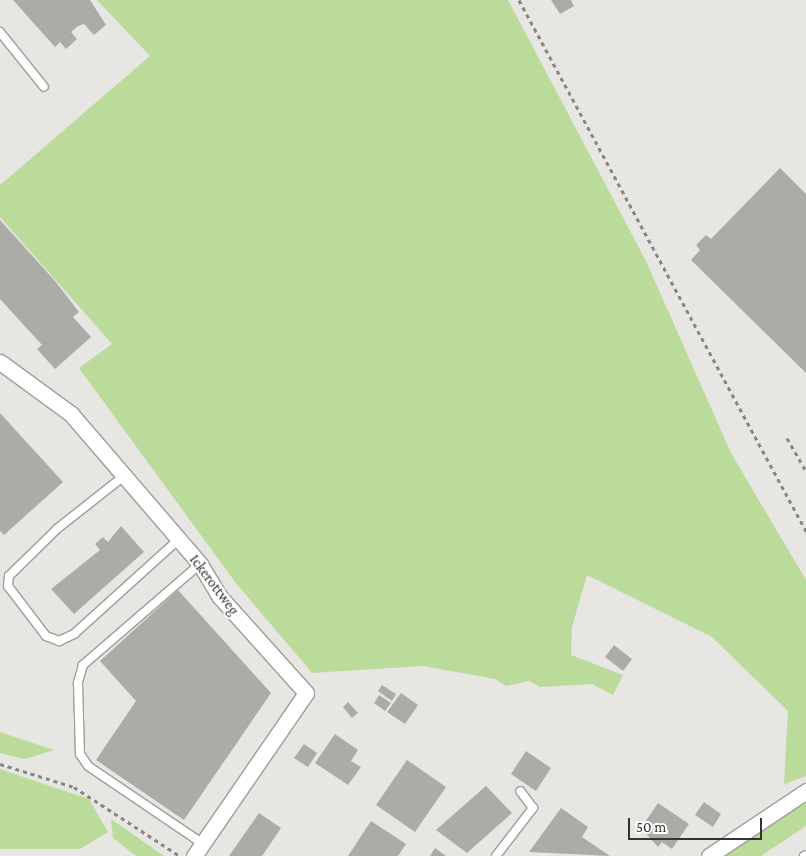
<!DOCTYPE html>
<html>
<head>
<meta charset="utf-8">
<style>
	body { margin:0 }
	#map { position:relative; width:806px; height:856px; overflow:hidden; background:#e8e6e3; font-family:"Crimson Pro",serif }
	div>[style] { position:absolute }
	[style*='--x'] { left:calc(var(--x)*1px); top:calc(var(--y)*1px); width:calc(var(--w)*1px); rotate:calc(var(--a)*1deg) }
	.green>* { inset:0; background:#badb9a }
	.building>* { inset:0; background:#adaba8 }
	.path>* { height:3px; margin-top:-1.5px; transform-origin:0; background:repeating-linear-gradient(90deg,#878684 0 4px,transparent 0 8px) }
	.roads { filter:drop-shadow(1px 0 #9e9d9a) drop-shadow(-1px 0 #9e9d9a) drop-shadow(0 1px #9e9d9a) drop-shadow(0 -1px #9e9d9a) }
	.service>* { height:8px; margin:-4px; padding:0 4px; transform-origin:4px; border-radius:4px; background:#fff }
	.minor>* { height:15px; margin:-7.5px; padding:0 7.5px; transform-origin:7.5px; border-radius:7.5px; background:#fff }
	span { translate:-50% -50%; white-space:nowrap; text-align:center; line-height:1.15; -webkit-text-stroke:4px #fff; paint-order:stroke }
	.street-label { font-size:15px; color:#343332 }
	.scale { position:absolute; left:628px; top:818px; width:134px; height:22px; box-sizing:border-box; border:2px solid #343332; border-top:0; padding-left:6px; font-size:15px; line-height:18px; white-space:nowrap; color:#343332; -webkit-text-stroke:4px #fff; paint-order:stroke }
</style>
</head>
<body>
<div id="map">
	<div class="green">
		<i style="clip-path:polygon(97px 0,508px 0,646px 261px,731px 453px,806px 580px,806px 776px,784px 784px,788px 711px,712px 637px,587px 575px,572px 627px,571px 655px,623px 675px,613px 695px,592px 684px,540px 687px,529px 681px,506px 686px,495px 679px,423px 666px,312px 673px,235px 582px,79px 368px,112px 344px,0 217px,0 185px,150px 56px)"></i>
		<i style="clip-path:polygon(0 732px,54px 750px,25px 759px,0 753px)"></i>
		<i style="clip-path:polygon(0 769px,89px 799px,108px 832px,80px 849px,0 849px)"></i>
		<i style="clip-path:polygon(806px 803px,806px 826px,761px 856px,721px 856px,797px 804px)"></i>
		<i style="clip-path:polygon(111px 819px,164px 856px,136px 856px,113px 838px)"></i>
	</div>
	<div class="building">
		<i style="clip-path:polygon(13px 0,90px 0,106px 25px,94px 35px,84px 24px,78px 26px,71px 32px,77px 39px,66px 49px,60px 42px,55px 47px)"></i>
		<i style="clip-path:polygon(551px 0,571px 0,574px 6px,560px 14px)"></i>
		<i style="clip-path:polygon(780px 168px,806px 194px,806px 373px,691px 260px,700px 250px,696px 245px,706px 235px,711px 239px)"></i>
		<i style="clip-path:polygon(0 220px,55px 281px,79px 312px,73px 317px,91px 337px,55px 369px,37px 349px,42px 345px,0 299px)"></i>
		<i style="clip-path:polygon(0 413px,63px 482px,4px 535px,0 531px)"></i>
		<i style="clip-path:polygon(121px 526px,144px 552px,74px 614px,51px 589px,100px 550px,95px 544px,103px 537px,108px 542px)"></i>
		<i style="clip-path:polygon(178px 590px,271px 693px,184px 820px,96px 760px,136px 701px,100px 661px)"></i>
		<i style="clip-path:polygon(614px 645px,632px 659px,623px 671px,605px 657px)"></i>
		<i style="clip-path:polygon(382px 685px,396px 694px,392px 701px,378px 691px)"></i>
		<i style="clip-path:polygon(401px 693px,418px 705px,405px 724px,387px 712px)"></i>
		<i style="clip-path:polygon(379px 695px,391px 703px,385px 711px,374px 703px)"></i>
		<i style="clip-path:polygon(348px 702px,358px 713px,352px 718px,343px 707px)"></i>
		<i style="clip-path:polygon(335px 734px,358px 750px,351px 761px,361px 767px,348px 785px,315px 763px)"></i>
		<i style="clip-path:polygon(304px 744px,317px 753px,308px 767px,294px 758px)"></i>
		<i style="clip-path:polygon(526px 751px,551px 768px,536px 791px,511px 774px)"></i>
		<i style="clip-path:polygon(407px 760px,446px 787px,415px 832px,376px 805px)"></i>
		<i style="clip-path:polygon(486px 786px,512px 813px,467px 853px,436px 830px)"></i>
		<i style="clip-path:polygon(704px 802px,721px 814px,713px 827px,695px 815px)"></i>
		<i style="clip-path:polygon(658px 803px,689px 824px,672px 849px,662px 842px,658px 847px,641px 828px)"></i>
		<i style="clip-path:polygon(561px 808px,588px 827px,582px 837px,610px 856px,529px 852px)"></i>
		<i style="clip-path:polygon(259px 813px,281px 828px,262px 856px,229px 856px)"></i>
		<i style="clip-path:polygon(371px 821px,406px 844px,398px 856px,348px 856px)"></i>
		<i style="clip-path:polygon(435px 848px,446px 856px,430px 856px)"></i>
	</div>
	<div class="path">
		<i style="--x:519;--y:0;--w:604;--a:61.61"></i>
		<i style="--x:787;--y:438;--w:38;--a:60"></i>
		<i style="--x:0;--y:764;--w:77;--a:17.3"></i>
		<i style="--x:74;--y:787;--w:126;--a:33.1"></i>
	</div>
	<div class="roads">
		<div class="service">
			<i style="--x:0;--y:32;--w:70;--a:51.3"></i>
			<i style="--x:124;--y:476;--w:85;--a:141.7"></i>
			<i style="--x:57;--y:529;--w:67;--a:135.6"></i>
			<i style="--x:9;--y:576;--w:10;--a:96"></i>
			<i style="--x:8;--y:586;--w:63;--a:52.8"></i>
			<i style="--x:46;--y:636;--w:14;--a:21"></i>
			<i style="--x:59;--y:641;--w:17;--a:-25"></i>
			<i style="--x:74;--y:634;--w:142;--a:-42.1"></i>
			<i style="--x:200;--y:564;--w:155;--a:139.2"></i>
			<i style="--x:83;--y:665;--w:19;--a:106"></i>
			<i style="--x:78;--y:683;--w:71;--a:88.4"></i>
			<i style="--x:80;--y:754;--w:14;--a:56"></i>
			<i style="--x:88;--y:766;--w:139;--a:34.1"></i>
			<i style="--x:496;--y:856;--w:61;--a:-52.4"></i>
			<i style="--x:533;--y:808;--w:21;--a:-127"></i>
			<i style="--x:804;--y:856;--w:2;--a:-27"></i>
		</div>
		<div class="minor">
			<i style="--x:0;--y:362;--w:88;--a:36.2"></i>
			<i style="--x:71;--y:414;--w:198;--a:49.3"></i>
			<i style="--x:200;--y:564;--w:39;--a:59"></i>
			<i style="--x:220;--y:597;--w:129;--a:48.1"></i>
			<i style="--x:306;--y:693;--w:198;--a:124.5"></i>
			<i style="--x:709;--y:856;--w:117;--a:-33.8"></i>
		</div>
	</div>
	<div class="street-label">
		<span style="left:214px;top:585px;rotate:53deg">Ickerottweg</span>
	</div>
	<div class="scale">50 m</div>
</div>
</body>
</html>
